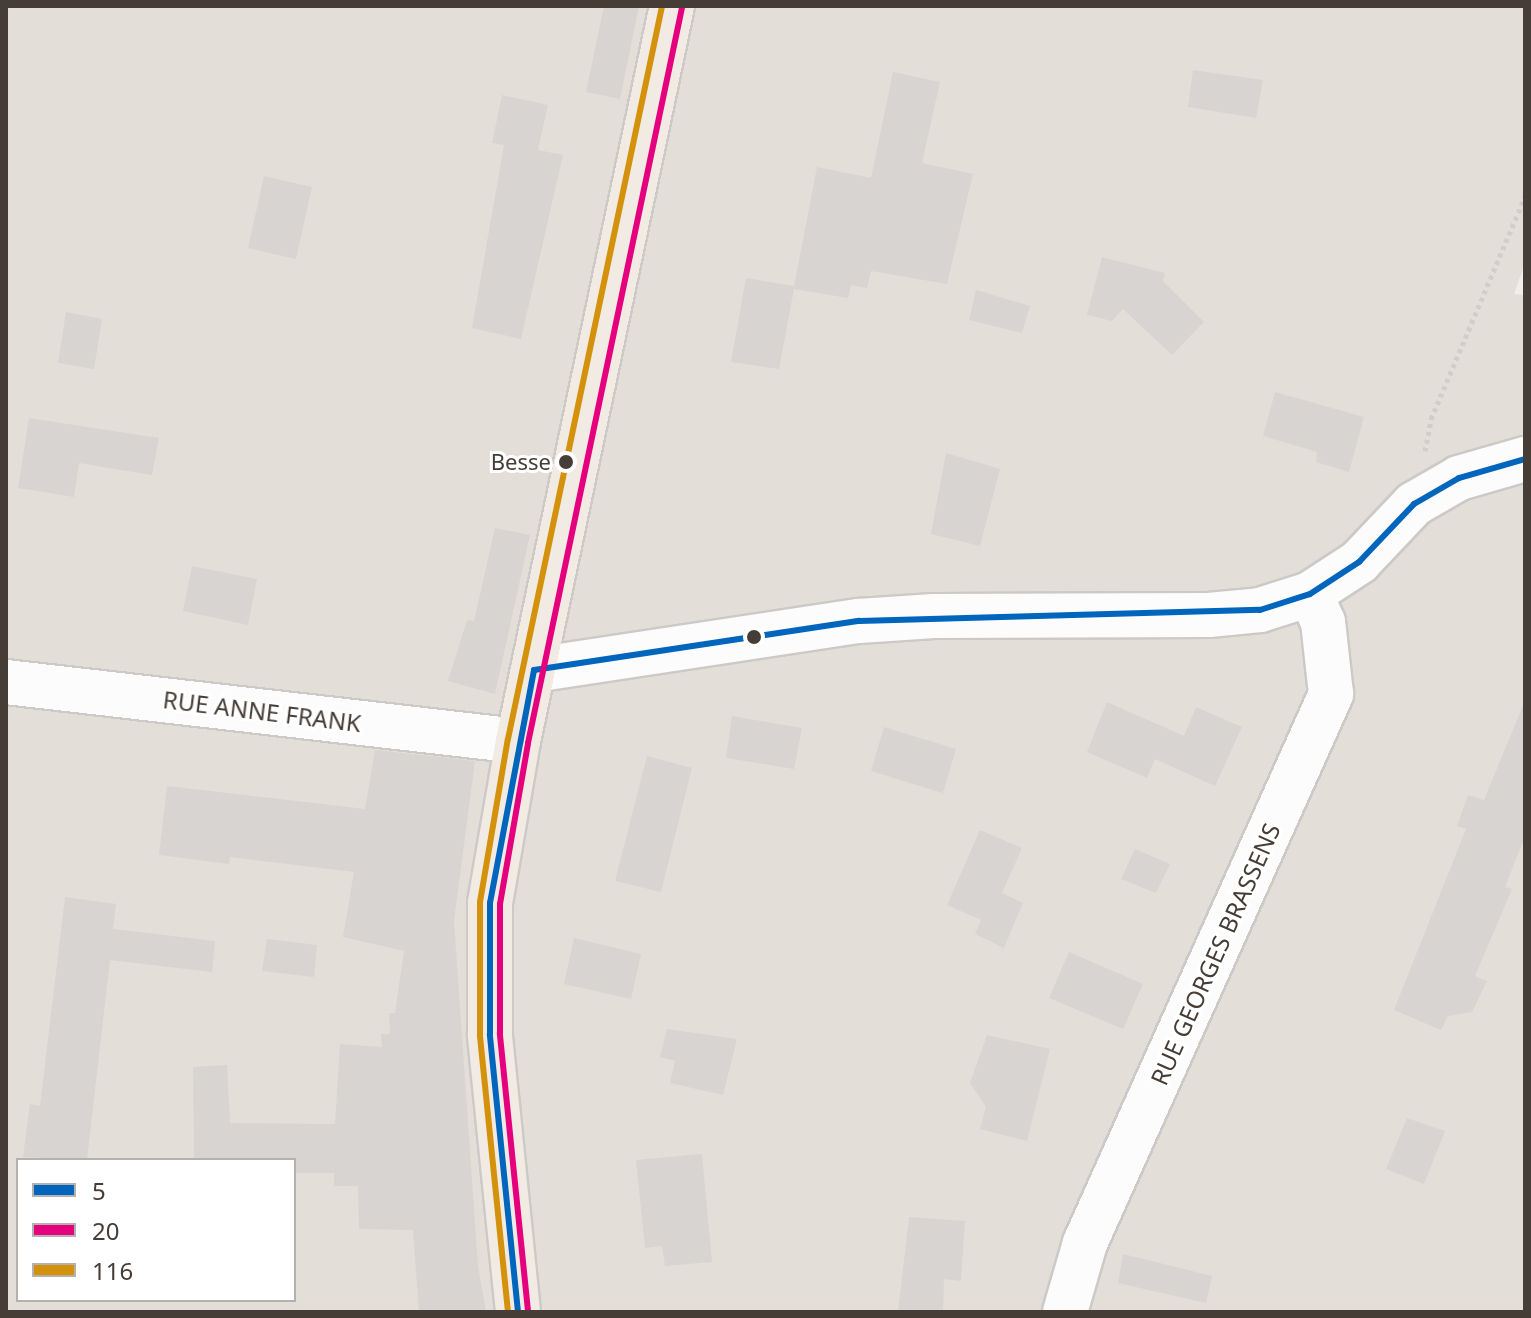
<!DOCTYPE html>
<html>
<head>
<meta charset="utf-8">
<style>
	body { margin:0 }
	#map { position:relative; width:1531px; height:1318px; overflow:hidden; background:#f0edea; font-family:"Noto Sans",sans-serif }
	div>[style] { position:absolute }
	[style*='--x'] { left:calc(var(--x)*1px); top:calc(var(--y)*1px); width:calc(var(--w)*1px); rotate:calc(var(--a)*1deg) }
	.residential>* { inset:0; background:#e4ded8 }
	.building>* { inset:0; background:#d8d4d1 }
	.path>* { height:5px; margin-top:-2.5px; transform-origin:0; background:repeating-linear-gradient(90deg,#d0cdca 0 4px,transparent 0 8px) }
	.roads { filter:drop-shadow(2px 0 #ccc9c6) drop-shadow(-2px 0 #ccc9c6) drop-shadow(0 2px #ccc9c6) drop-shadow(0 -2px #ccc9c6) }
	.minor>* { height:44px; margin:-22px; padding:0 22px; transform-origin:22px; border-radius:22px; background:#fdfcfc }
	.major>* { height:44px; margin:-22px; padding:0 22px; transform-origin:22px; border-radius:22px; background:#f1ebe4 }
	.bus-1>* { height:6px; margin:-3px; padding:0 3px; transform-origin:3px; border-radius:3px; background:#0065bd }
	.bus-2>* { height:6px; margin:-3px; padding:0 3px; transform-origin:3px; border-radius:3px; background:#e5007d }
	.bus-3>* { height:6px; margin:-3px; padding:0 3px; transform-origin:3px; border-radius:3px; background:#d4910b }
	.dots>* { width:22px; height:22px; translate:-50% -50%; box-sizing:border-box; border:4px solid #fff; border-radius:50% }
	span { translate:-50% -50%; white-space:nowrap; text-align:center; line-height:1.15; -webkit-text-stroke:6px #fff; paint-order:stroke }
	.bus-label { font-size:22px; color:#463d36 }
	.right { translate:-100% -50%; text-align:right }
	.street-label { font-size:24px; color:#463d36 }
	.frame { position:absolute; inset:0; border:8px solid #463d36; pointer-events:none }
	.legend { position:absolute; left:16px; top:1158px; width:280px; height:144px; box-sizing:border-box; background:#fff; border:2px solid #b5b1af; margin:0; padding:10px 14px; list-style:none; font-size:24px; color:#463d36 }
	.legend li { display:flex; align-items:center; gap:16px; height:40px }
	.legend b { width:40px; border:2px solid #b5b1af }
</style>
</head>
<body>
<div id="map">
	<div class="residential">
		<i style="clip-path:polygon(evenodd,6px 6px,1525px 6px,1525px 263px,1514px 294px,1525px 295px,1525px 1312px,6px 1312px,6px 6px,18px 1160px,294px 1160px,294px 1300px,18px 1300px,18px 1160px)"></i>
	</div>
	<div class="building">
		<i style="clip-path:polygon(604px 6px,639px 6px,620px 99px,586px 92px)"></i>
		<i style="clip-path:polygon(1193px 70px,1263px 80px,1256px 118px,1188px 107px)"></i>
		<i style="clip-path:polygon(893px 72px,940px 82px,922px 163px,973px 174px,947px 284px,871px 271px,867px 288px,851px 285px,848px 298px,794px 289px,779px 369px,731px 362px,746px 278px,794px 286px,817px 167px,871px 178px)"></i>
		<i style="clip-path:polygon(502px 95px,548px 105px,538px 150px,563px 155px,521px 339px,472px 328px,504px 145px,492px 143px)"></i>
		<i style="clip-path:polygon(264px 176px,312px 187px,296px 259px,248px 248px)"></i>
		<i style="clip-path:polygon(1102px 257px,1165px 273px,1163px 281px,1204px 322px,1172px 355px,1123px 309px,1112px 321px,1087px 315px)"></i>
		<i style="clip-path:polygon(976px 290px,1030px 306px,1022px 333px,969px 320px)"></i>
		<i style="clip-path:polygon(66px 312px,102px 319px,94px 369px,58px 363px)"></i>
		<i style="clip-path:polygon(1275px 392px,1364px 417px,1349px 472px,1316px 462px,1317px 452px,1263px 436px)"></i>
		<i style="clip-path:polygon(29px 418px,159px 438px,152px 475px,79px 463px,74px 497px,18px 488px)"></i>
		<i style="clip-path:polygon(946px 453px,1000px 469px,980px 546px,931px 534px)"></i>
		<i style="clip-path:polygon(495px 528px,530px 535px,495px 694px,448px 681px,467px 620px,474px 621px)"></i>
		<i style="clip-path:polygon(192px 566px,257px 579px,248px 625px,183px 611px)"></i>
		<i style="clip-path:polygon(1107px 702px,1184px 736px,1196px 707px,1242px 727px,1215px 786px,1155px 759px,1147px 778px,1087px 752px)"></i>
		<i style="clip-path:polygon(1524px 703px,1525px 836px,1505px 887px,1512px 889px,1475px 976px,1487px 981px,1472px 1012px,1448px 1016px,1441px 1030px,1394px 1010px,1466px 829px,1457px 826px,1468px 795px,1484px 800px)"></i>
		<i style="clip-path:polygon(732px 716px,802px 728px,794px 769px,726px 758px)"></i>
		<i style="clip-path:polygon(884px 727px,956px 749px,943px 793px,871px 771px)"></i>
		<i style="clip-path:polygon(375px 750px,475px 761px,454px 921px,478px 1266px,486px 1312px,419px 1312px,413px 1230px,359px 1229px,358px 1186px,334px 1186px,334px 1173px,294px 1173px,294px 1160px,194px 1160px,193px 1067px,227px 1065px,230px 1123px,335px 1124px,340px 1044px,382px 1047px,381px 1034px,390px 1034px,389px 1013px,395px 1013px,404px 951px,343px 937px,354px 872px,230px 857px,229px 864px,159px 855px,167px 786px,365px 809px)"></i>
		<i style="clip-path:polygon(647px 756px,692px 768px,661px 892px,615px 881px)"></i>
		<i style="clip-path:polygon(980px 830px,1022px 848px,1002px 893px,1023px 903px,1004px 948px,975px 934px,981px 920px,947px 905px)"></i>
		<i style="clip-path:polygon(1135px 849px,1170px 864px,1156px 893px,1121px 879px)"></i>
		<i style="clip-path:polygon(65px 897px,116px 904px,113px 929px,215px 941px,212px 972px,110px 960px,87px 1160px,23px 1157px,30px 1104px,40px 1106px)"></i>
		<i style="clip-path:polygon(574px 938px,641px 954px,631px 999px,564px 984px)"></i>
		<i style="clip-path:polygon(267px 939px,317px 945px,314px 977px,262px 971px)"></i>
		<i style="clip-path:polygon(1069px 952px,1143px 984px,1123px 1029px,1049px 998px)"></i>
		<i style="clip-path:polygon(667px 1029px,737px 1039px,723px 1095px,670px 1083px,675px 1061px,660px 1057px)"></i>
		<i style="clip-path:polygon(987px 1035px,1050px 1049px,1027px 1141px,980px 1129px,986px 1107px,970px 1083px)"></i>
		<i style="clip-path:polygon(1407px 1118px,1445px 1131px,1424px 1184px,1386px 1169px)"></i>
		<i style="clip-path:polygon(702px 1154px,712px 1262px,665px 1266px,662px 1246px,645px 1248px,636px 1160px)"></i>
		<i style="clip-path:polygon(909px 1217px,965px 1221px,961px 1281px,944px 1279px,943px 1312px,898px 1312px)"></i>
		<i style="clip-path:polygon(1123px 1254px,1212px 1276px,1206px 1303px,1118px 1283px)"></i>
	</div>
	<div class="path">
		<i style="--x:1425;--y:451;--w:33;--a:-79"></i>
		<i style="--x:1431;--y:419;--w:242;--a:-67.1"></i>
	</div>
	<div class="roads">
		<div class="minor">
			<i style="--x:534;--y:670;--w:329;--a:-8.6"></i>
			<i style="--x:859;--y:621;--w:75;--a:-3.8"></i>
			<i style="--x:934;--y:616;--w:275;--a:-0.2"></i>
			<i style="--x:1209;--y:615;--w:51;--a:-5.6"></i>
			<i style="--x:1260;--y:610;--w:52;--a:-17.7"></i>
			<i style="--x:1310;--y:594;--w:59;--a:-33.1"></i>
			<i style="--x:1359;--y:562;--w:80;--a:-46.5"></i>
			<i style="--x:1414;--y:504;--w:52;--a:-30"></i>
			<i style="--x:1459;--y:478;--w:69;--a:-16.1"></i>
			<i style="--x:6;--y:682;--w:515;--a:6.57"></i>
			<i style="--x:1065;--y:1312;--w:72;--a:-73.8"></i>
			<i style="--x:1085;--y:1243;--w:602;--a:-65.86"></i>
			<i style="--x:1331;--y:694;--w:72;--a:-96.3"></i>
			<i style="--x:1323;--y:622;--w:31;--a:-115"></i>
		</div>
		<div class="major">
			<i style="--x:518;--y:1312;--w:279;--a:-95.8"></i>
			<i style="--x:490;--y:1034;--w:131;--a:-90"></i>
			<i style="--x:490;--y:903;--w:164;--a:-80.2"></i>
			<i style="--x:518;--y:741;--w:751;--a:-78.17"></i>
		</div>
	</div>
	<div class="bus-1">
		<i style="--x:534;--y:670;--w:329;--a:-8.6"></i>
		<i style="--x:859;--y:621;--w:401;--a:-1.6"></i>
		<i style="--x:1260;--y:610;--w:52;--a:-17.7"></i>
		<i style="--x:1310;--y:594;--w:59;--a:-33.1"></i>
		<i style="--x:1359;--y:562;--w:80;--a:-46.5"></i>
		<i style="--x:1414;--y:504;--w:52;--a:-30"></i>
		<i style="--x:1459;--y:478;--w:69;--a:-16.1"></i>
		<i style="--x:518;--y:1312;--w:279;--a:-95.8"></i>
		<i style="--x:490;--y:1034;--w:131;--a:-90"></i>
		<i style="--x:490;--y:903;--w:237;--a:-79.3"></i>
	</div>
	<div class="bus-2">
		<i style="--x:528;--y:1311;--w:279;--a:-95.8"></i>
		<i style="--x:500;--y:1033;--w:129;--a:-90"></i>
		<i style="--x:500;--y:904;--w:163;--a:-80.1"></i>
		<i style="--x:528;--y:743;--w:751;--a:-78.17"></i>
	</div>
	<div class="bus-3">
		<i style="--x:508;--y:1312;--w:278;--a:-95.8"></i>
		<i style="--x:480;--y:1035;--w:133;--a:-90"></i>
		<i style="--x:480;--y:902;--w:165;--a:-80.3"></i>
		<i style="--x:508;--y:739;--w:749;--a:-78.13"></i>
	</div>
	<div class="dots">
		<i style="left:566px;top:462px;background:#463d36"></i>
		<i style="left:754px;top:637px;background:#463d36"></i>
	</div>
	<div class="bus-label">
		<span class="right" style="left:551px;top:462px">Besse</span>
	</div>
	<div class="street-label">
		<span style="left:262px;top:711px;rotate:7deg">RUE ANNE FRANK</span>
		<span style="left:1215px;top:954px;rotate:-66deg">RUE GEORGES BRASSENS</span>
	</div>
	<div class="frame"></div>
	<ul class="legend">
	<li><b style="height:10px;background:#0065bd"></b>5</li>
	<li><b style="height:10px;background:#e5007d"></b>20</li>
	<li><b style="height:10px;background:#d4910b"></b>116</li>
	</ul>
</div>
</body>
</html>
